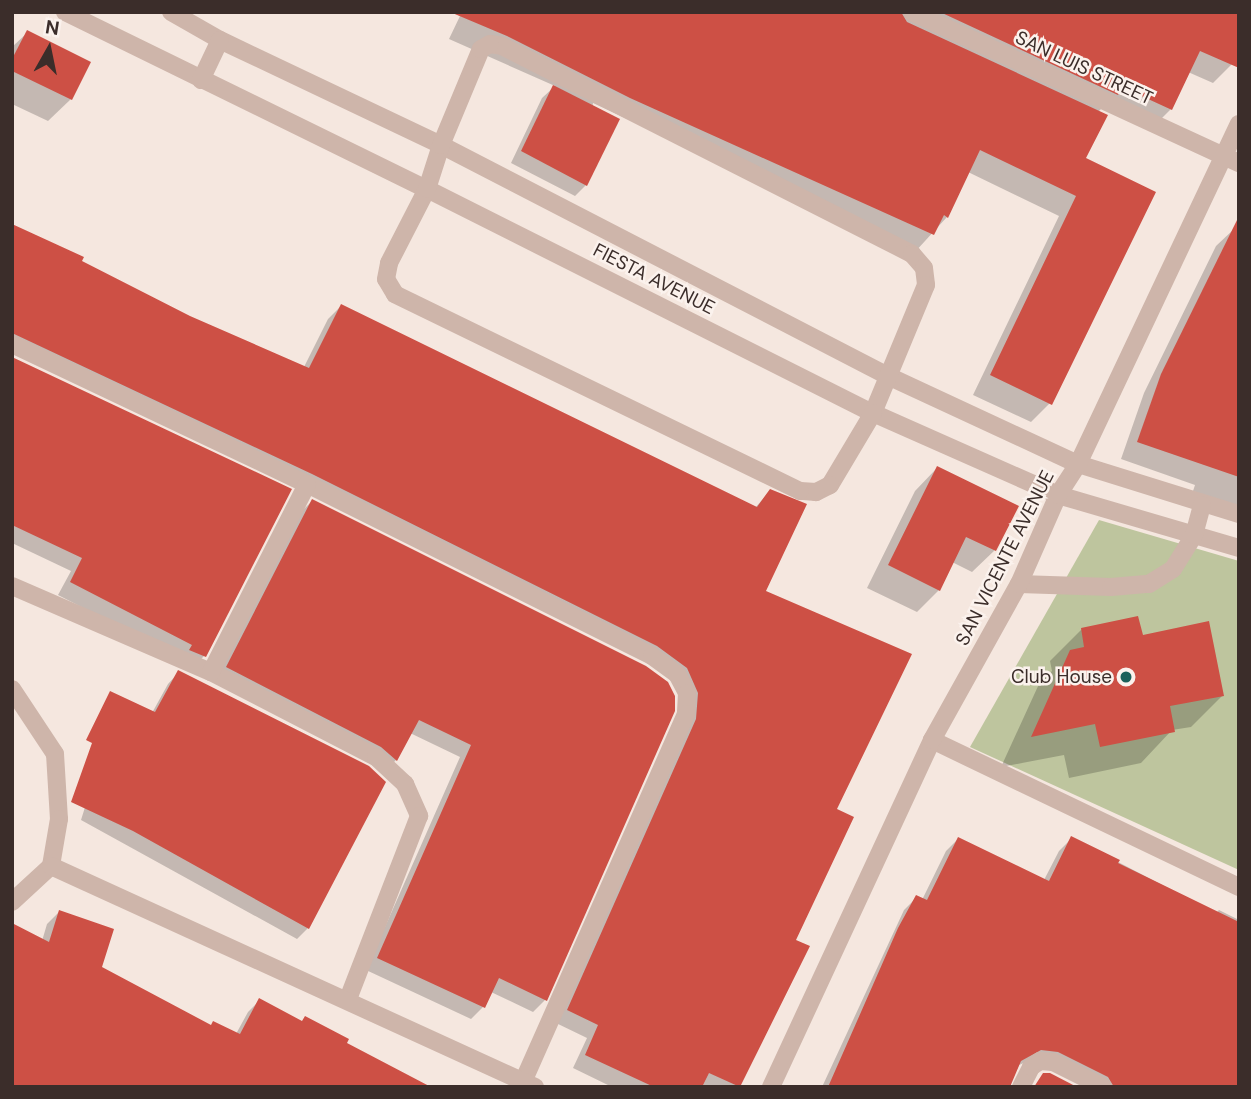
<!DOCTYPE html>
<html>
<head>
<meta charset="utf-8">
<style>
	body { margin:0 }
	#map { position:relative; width:1251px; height:1099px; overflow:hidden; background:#f5e7df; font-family:"DM Sans",sans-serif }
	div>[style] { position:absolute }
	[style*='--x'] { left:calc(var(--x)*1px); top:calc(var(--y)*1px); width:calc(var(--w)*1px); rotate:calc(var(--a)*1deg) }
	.green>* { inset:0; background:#bec59e }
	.shadow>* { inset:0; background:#0003 }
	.building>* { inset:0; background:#cd5045 }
	.minor>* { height:18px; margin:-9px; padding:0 9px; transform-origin:9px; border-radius:9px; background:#ceb5aa }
	.dots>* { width:19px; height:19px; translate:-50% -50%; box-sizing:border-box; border:4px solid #fbf2ed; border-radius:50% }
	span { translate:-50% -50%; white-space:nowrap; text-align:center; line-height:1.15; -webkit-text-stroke:5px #fbf2ed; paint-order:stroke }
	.street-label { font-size:19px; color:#3b2d2a }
	.poi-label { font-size:19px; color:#3b2d2a }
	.right { translate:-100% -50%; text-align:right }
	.frame { position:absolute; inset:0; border:14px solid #3b2d2a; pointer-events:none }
	.north { position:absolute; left:14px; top:14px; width:70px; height:70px; -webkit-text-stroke:5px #fbf2ed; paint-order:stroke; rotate:9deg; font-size:19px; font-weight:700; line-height:28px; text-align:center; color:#3b2d2a }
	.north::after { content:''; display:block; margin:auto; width:24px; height:32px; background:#3b2d2a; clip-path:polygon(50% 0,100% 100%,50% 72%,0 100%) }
</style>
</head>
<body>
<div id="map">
	<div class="green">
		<i style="clip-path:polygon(1099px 520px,1239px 561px,1239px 870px,970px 747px)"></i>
	</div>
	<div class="shadow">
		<i style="clip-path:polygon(452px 12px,1239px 12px,1232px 64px,1213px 83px,1188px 72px,1171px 109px,1152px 128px,1104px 106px,1098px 112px,1084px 159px,1050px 403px,1031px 422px,973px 395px,1059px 216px,968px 172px,947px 217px,914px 253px,593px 103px,586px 185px,575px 196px,511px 163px,542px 98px,555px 86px,449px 39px,460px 16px)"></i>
		<i style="clip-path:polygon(27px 33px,71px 99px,48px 121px,12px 104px,12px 47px)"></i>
		<i style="clip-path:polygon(12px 226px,189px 318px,304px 367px,328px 319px,341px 306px,755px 508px,770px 491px,763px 592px,835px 810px,794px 940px,808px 947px,738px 1087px,612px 1087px,573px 1068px,587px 1038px,556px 1023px,685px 702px,671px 678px,644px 658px,299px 486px,12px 350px)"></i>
		<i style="clip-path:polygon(1234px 229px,1239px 231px,1239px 508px,1193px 491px,1195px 485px,1121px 459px,1144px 393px,1216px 246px)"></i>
		<i style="clip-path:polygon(12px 359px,204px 656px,191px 669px,181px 658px,58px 595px,71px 571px,12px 543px)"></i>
		<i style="clip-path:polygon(937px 468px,995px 550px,972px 572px,952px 562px,939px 590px,917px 612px,867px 588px,915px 491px)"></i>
		<i style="clip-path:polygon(312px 501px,645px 667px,545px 1000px,533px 1012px,491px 992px,483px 1007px,471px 1019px,366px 970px,460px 757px,410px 733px,396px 760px,384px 772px,369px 759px,216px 679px,300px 513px)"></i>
		<i style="clip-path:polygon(1082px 629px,1141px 637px,1223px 695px,1191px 727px,1172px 730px,1141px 763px,1069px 778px,1064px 755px,1001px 767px,1039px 684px,1052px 671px,1050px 661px)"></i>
		<i style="clip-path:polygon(179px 672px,308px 928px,297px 939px,81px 820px,115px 711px,152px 713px,168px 684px)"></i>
		<i style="clip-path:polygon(1072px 838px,1216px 913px,1219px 910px,1239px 920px,1239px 1087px,1090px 1087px,1041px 1063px,1026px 1062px,1019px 1065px,1008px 1087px,822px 1087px,904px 910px,917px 897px,922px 900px,946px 851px,958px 839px,1044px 880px,1059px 851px)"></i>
		<i style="clip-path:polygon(59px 912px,100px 968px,211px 1026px,236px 1034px,248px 1012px,260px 1000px,345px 1044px,12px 1087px,42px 941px,47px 924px)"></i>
	</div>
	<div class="building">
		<i style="clip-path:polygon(450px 12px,901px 12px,907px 22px,1108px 115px,1086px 158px,1156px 192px,1052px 405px,990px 375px,1076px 196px,980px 150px,948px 218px,944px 215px,934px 235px,630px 98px,507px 36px)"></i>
		<i style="clip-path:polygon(940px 12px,1239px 12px,1239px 68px,1200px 51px,1172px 110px,1122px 87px,1118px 95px)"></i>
		<i style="clip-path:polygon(27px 30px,91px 62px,72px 100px,12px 71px,12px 59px)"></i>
		<i style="clip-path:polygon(553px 85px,620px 119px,587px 186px,521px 151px)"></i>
		<i style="clip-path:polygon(1239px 216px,1239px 477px,1137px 442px,1161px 374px)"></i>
		<i style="clip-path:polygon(12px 224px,84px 257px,82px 261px,190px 316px,309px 368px,341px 304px,757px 507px,770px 489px,807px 504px,766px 591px,912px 654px,837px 809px,854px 817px,796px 940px,810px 946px,740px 1087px,709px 1073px,702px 1087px,654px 1087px,585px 1055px,598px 1025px,567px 1010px,696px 719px,698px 693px,687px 668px,657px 646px,312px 474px,12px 333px)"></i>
		<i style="clip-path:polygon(12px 357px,292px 489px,206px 657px,189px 650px,192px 645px,70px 582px,82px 558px,12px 525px)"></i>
		<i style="clip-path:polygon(937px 466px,1019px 506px,996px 551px,966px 537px,940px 591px,888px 565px)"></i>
		<i style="clip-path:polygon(312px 499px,646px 666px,668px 682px,675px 696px,675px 711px,547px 1001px,499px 978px,485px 1008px,377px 958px,471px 745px,419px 720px,397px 761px,381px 747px,226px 667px)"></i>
		<i style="clip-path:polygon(1138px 616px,1143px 635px,1209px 621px,1224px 696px,1170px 706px,1175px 732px,1100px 747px,1095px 724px,1031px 737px,1070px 650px,1084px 647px,1081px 628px)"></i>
		<i style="clip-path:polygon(178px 670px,369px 766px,386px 782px,309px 929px,133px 831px,71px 802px,92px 743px,86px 740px,110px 691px,155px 712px)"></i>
		<i style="clip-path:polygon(1071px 836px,1120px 860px,1118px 863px,1239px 922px,1239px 1087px,1114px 1087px,1108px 1077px,1058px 1052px,1041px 1050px,1021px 1061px,1010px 1087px,828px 1087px,898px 928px,916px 895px,927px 900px,958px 837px,1049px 881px)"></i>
		<i style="clip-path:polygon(59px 910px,114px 929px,102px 967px,211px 1025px,213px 1021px,240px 1034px,259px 998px,302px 1021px,305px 1016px,349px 1039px,347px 1043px,431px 1087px,12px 1087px,12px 923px,49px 942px)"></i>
		<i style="clip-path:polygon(1043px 1073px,1050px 1073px,1077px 1087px,1034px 1087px)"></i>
	</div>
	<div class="minor">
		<i style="--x:65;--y:12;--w:403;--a:26.1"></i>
		<i style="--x:427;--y:189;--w:499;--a:26.7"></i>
		<i style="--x:873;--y:413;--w:202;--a:23.9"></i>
		<i style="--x:1058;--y:495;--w:189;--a:16.3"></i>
		<i style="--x:171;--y:12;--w:56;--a:29.7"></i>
		<i style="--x:220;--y:40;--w:245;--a:25.4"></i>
		<i style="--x:441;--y:145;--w:503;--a:27.33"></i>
		<i style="--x:888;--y:376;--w:209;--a:24.9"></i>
		<i style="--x:1078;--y:464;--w:169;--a:17.3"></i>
		<i style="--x:912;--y:12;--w:360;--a:24.8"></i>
		<i style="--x:490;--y:44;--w:12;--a:9"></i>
		<i style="--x:502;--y:46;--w:460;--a:26.9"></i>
		<i style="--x:912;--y:254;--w:18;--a:49"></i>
		<i style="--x:924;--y:268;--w:17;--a:83"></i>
		<i style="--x:926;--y:285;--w:139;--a:112.5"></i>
		<i style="--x:873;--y:413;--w:84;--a:120.8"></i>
		<i style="--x:830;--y:485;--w:16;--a:153"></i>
		<i style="--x:816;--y:492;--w:16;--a:-176"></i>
		<i style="--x:800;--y:491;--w:450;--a:-154.1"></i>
		<i style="--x:395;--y:294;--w:17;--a:-121"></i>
		<i style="--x:386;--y:279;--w:16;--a:-79"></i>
		<i style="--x:389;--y:263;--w:83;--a:-62.8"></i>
		<i style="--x:427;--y:189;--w:46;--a:-72.3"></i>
		<i style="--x:441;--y:145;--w:104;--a:-67.4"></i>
		<i style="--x:481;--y:49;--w:10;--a:-29"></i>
		<i style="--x:201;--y:80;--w:44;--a:-64.6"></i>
		<i style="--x:12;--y:344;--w:327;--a:25.4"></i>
		<i style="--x:307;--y:484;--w:385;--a:26.5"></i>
		<i style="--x:652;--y:656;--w:31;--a:36"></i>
		<i style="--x:677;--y:674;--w:21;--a:62"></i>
		<i style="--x:687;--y:693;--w:21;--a:93"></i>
		<i style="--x:686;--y:714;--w:408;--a:113.9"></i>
		<i style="--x:1019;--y:584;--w:92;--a:1.9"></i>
		<i style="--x:1111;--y:587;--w:38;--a:-5"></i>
		<i style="--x:1149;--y:584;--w:28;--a:-32"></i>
		<i style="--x:1173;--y:569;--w:40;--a:-58"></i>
		<i style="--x:1194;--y:535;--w:31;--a:-75"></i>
		<i style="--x:12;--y:586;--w:217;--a:23.4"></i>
		<i style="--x:211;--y:672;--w:186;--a:27.3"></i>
		<i style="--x:376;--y:757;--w:40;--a:43"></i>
		<i style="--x:405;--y:784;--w:35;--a:66"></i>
		<i style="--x:419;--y:816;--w:196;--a:111.2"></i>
		<i style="--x:211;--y:672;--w:211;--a:-62.9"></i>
		<i style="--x:12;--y:689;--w:78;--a:56.5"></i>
		<i style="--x:55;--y:754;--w:65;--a:86.5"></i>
		<i style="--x:59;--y:819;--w:48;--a:99.7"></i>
		<i style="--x:51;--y:866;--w:53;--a:137.3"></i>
		<i style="--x:932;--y:740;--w:340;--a:25.6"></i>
		<i style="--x:51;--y:866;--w:532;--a:24.54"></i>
		<i style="--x:771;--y:1087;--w:383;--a:-65.1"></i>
		<i style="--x:932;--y:740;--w:179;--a:-60.9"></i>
		<i style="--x:1019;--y:584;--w:97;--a:-66.3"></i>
		<i style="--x:1058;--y:495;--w:37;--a:-57"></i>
		<i style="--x:1078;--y:464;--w:376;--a:-64.7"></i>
		<i style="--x:1021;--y:1087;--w:22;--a:-63"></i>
		<i style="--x:1031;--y:1067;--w:11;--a:-34"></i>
		<i style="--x:1040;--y:1061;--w:13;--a:4"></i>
		<i style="--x:1053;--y:1062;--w:56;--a:26.6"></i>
	</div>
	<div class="dots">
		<i style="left:1126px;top:677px;background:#1c605a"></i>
	</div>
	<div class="street-label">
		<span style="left:1084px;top:68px;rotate:25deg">SAN LUIS STREET</span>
		<span style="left:654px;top:279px;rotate:27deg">FIESTA AVENUE</span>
		<span style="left:1005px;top:558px;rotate:-63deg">SAN VICENTE AVENUE</span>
	</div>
	<div class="poi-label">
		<span class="right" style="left:1112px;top:677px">Club House</span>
	</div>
	<div class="frame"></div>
	<div class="north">N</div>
</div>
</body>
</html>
